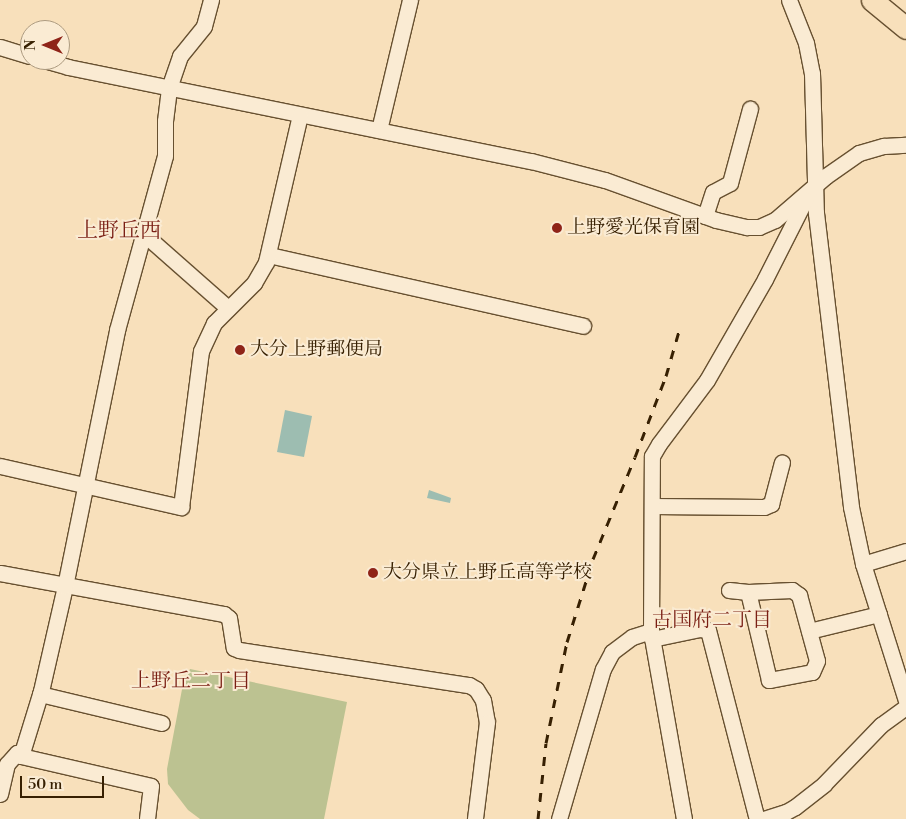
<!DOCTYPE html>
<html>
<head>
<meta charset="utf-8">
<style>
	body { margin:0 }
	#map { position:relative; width:906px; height:819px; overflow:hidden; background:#f8e0bb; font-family:"Libre Bodoni","Noto Serif JP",serif }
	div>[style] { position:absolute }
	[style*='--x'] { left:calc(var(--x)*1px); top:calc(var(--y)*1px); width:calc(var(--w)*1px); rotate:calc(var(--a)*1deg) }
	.green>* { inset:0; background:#bcc291 }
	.water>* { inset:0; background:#9dbdb1 }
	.roads { filter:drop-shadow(1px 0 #675030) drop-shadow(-1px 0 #675030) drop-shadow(0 1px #675030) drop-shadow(0 -1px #675030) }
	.minor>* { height:15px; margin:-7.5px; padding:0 7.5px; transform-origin:7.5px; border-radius:7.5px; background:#faebd3 }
	.highway>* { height:21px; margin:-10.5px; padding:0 10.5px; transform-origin:10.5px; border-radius:10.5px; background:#f8e0bb }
	.rail>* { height:3px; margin-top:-1.5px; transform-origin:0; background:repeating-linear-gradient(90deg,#372002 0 9px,transparent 0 18px) }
	.dots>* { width:14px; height:14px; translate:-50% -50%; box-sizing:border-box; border:2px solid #faebd3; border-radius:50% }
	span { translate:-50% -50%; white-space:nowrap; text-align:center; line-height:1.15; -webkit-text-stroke:4px #faebd3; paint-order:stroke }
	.poi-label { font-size:19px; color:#372002 }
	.left { translate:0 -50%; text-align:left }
	.neighbourhood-label { font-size:20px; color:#7a1f14 }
	.quarter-label { font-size:21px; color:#7a1f14 }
	.north { position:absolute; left:20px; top:20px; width:50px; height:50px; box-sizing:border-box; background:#faebd3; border:1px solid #ac9a7f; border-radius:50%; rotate:270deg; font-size:14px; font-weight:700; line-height:20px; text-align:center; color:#372002 }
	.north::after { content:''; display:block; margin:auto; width:18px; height:22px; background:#8f2418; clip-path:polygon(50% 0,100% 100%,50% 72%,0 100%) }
	.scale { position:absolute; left:20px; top:776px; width:84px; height:22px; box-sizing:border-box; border:2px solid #372002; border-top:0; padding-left:6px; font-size:15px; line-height:18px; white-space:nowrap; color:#372002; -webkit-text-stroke:4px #faebd3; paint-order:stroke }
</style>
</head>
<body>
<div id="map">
	<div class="green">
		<i style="clip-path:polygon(190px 669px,347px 702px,324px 819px,200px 819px,188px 810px,168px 784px,167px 769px,183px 684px)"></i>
	</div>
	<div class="water">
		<i style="clip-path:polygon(285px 410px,312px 416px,304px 457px,277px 452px)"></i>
		<i style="clip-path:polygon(429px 490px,451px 498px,450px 503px,427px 498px)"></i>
	</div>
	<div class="roads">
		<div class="minor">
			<i style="--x:789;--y:0;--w:46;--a:68.4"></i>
			<i style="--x:806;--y:43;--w:31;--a:79"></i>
			<i style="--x:812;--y:73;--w:140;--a:88.4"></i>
			<i style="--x:816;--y:213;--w:296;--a:83.2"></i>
			<i style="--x:851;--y:507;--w:58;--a:78.1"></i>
			<i style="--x:863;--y:564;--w:143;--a:72.5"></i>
			<i style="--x:0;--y:47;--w:31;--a:17"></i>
			<i style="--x:44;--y:60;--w:25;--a:16"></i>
			<i style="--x:68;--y:67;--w:472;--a:11.5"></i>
			<i style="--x:531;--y:161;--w:76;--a:14.4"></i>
			<i style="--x:605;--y:180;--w:118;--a:19.8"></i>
			<i style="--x:716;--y:220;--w:32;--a:13"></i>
			<i style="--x:747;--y:227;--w:12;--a:0"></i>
			<i style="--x:759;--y:227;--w:17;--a:-24"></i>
			<i style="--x:775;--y:220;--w:67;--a:-40.8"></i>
			<i style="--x:826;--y:176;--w:40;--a:-34.9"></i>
			<i style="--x:859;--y:153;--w:26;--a:-16"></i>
			<i style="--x:884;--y:146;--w:22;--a:-3"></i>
			<i style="--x:379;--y:130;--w:134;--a:-76.6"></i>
			<i style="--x:705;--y:216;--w:25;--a:-72"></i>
			<i style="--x:713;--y:192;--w:19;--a:-28"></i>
			<i style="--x:730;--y:183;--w:77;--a:-74.9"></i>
			<i style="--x:144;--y:234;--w:112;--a:41.4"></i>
			<i style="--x:269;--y:255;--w:322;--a:12.7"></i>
			<i style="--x:0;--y:466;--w:186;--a:12.8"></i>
			<i style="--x:181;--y:507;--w:157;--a:-82.7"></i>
			<i style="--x:201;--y:351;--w:31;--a:-65"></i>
			<i style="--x:214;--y:323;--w:57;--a:-45"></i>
			<i style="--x:254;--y:283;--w:24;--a:-60"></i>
			<i style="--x:266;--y:262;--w:151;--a:-77"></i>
			<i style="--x:652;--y:506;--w:112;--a:0.5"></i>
			<i style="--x:764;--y:507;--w:8;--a:-23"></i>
			<i style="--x:771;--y:504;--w:43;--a:-75.3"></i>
			<i style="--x:863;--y:564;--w:45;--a:-16.8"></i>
			<i style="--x:0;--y:573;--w:228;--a:10.4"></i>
			<i style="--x:224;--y:614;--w:6;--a:39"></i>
			<i style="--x:229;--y:618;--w:30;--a:81"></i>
			<i style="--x:234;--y:648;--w:5;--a:22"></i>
			<i style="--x:239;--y:650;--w:233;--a:8.7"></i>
			<i style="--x:469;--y:685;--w:8;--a:30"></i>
			<i style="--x:476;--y:689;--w:13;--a:58"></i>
			<i style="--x:483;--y:700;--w:22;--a:80"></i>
			<i style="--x:487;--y:722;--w:98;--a:97.1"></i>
			<i style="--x:729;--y:590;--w:19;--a:6"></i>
			<i style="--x:792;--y:590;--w:9;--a:36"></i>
			<i style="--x:799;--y:595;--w:68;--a:74.7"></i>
			<i style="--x:817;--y:661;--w:12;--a:114"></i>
			<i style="--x:812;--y:672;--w:44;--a:169.5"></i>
			<i style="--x:769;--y:680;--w:90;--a:-103.4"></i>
			<i style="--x:748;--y:592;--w:44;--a:-2.6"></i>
			<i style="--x:809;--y:631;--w:72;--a:-13.7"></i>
			<i style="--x:652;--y:639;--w:49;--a:-11.8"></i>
			<i style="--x:700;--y:629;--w:8;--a:7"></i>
			<i style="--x:708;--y:630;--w:195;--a:75.5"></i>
			<i style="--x:40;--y:694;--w:125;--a:13.4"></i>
			<i style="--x:21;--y:756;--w:68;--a:-72.9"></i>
			<i style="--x:41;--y:691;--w:108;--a:-77.1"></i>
			<i style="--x:65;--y:586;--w:261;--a:-78.5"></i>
			<i style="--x:117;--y:330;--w:180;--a:-74.6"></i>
			<i style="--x:165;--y:156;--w:35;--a:-90"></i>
			<i style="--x:165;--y:121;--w:33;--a:-83"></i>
			<i style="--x:169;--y:88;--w:34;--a:-71"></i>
			<i style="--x:180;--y:56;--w:38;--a:-51"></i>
			<i style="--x:204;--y:26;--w:27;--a:-75"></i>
			<i style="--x:0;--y:794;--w:31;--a:-77"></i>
			<i style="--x:7;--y:764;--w:15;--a:-48"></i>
			<i style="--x:17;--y:753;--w:5;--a:37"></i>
			<i style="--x:21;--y:756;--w:133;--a:13"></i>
			<i style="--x:151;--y:786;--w:33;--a:97"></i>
			<i style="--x:559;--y:819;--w:156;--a:-73.7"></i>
			<i style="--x:603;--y:669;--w:19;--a:-62"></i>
			<i style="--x:612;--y:652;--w:25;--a:-37"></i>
			<i style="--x:632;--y:637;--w:20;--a:-18"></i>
			<i style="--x:684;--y:819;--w:191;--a:-100"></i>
			<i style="--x:651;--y:631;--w:175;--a:-89.7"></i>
			<i style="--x:652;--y:456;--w:14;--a:-60"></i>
			<i style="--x:659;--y:444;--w:80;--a:-53.1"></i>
			<i style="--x:707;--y:380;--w:116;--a:-60.1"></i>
			<i style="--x:765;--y:279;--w:89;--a:-63.1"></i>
			<i style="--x:764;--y:819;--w:23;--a:-18"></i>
			<i style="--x:786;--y:812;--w:10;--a:-29"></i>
			<i style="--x:795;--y:807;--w:37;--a:-38"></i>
			<i style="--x:824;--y:784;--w:82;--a:-46"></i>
			<i style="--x:881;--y:725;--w:31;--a:-36"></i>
		</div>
		<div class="highway">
			<i style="--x:872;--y:0;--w:44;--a:39.5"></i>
		</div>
	</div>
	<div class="rail">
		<i style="--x:538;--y:819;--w:76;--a:-84"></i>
		<i style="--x:546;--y:743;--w:103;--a:-78.3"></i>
		<i style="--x:567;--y:642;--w:87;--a:-72.6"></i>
		<i style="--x:593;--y:559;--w:110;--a:-67.6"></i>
		<i style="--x:635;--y:457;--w:87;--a:-69.1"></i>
		<i style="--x:666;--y:376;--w:47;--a:-73.9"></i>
	</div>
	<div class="dots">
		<i style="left:557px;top:228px;background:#8f2418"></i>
		<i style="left:240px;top:350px;background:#8f2418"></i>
		<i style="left:373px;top:573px;background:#8f2418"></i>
	</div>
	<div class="poi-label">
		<span class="left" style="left:567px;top:228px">上野愛光保育園</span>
		<span class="left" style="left:250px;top:350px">大分上野郵便局</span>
		<span class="left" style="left:383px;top:573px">大分県立上野丘高等学校</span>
	</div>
	<div class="neighbourhood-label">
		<span style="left:712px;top:620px">古国府二丁目</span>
		<span style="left:191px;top:681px">上野丘二丁目</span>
	</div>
	<div class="quarter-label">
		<span style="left:119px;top:231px">上野丘西</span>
	</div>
	<div class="north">N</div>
	<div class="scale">50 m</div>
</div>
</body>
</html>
